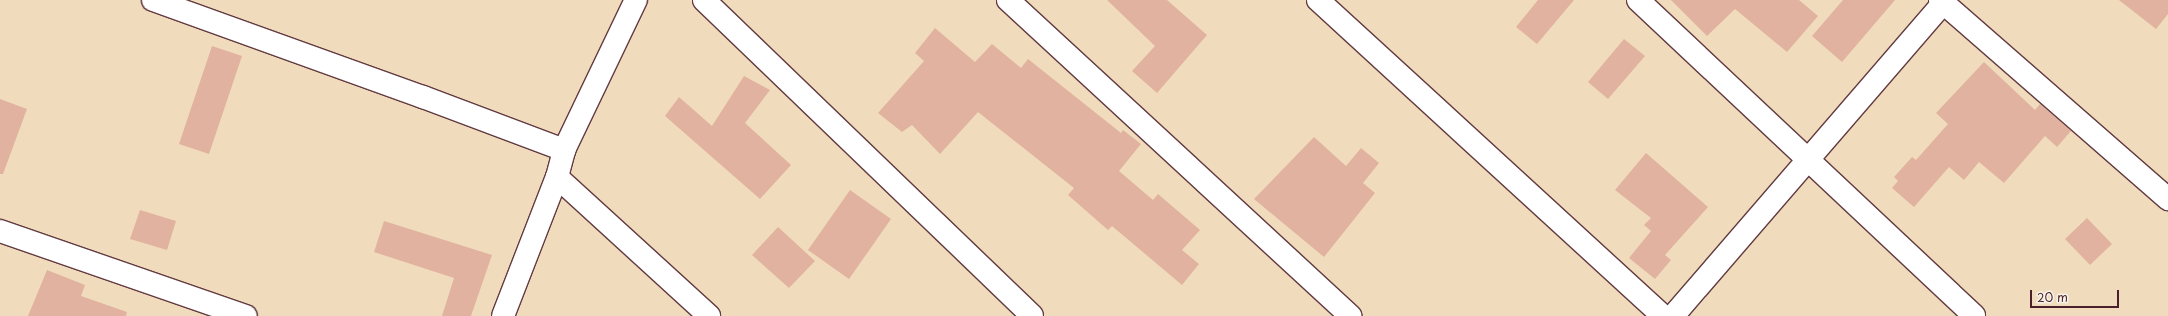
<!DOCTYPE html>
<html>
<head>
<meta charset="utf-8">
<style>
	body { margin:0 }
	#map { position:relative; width:2168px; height:316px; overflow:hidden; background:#f0dcbc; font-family:"Playpen Sans",sans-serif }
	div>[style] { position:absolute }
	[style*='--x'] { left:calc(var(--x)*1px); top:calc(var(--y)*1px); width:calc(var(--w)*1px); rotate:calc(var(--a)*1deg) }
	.building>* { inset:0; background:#e1b29f }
	.roads { filter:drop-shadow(1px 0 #633b41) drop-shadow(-1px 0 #633b41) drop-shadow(0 1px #633b41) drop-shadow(0 -1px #633b41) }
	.minor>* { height:22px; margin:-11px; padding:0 11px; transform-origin:11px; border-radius:11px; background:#fff }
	span { translate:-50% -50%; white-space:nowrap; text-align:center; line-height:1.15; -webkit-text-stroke:3.5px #f7f3e8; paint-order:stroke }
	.scale { position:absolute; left:2030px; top:290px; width:89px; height:18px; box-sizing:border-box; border:2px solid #4a1f2b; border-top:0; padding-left:5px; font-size:12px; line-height:14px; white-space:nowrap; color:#4a1f2b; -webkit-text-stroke:3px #f7f3e8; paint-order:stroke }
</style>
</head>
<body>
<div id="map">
	<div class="building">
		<i style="clip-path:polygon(1107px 0,1167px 0,1207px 35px,1157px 93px,1132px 71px,1155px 46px)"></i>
		<i style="clip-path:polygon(1538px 0,1574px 0,1537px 44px,1516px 27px)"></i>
		<i style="clip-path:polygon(1671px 0,1799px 0,1818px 16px,1787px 52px,1735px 9px,1707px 36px)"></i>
		<i style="clip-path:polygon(1843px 0,1895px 0,1842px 62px,1812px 36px)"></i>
		<i style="clip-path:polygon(2119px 0,2168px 0,2168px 14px,2156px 29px)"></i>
		<i style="clip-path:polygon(935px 28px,975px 62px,992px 44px,1021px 68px,1028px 59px,1121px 133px,1123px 130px,1141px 144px,1119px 171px,1153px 200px,1158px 194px,1200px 230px,1182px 250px,1199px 264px,1182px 285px,1112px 226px,1108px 230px,1068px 195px,1074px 188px,978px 112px,940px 154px,912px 125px,902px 132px,878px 113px,924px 61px,915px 53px)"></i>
		<i style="clip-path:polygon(1624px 39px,1645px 56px,1608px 99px,1588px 82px)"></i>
		<i style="clip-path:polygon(212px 46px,242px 56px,209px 154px,179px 144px)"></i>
		<i style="clip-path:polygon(1984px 62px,2035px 110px,2040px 104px,2071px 131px,2057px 147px,2045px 136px,2004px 183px,1979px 162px,1964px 180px,1949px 167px,1914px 207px,1892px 188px,1898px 181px,1894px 177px,1912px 157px,1916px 160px,1948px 124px,1936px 113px)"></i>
		<i style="clip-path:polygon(744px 76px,770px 90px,745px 123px,791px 165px,760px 199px,665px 116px,679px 97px,712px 126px)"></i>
		<i style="clip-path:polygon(0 99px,27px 109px,3px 174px,0 174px)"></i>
		<i style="clip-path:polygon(1314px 137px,1346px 166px,1361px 148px,1379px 163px,1363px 183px,1375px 193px,1324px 257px,1254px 199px)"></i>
		<i style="clip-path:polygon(1646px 153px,1708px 207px,1665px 255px,1671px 260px,1655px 279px,1629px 258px,1651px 231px,1644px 225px,1651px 218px,1615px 190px)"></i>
		<i style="clip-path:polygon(850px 190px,891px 219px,849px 279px,808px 250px)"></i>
		<i style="clip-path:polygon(140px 210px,176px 221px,167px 250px,130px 239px)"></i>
		<i style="clip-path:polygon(2087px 218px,2112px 244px,2090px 265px,2065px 239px)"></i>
		<i style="clip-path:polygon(384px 221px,492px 255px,471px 316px,442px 316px,454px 278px,374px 252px)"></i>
		<i style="clip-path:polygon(778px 227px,815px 261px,789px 288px,752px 255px)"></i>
		<i style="clip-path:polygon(47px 270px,85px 285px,81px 296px,127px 312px,126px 316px,28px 316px)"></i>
	</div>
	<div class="roads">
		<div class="minor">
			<i style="--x:153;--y:0;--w:287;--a:19.8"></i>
			<i style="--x:423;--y:97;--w:151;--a:20.6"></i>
			<i style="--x:704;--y:0;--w:455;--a:43.9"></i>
			<i style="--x:1008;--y:0;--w:466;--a:42.7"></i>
			<i style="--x:1318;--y:0;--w:468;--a:42.5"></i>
			<i style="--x:1638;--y:0;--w:461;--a:43.2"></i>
			<i style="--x:1940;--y:0;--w:303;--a:41.1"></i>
			<i style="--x:557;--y:177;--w:206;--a:42.4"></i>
			<i style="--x:0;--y:231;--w:260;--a:19.1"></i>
			<i style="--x:503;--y:316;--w:149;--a:-68.8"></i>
			<i style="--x:557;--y:177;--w:28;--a:-75"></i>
			<i style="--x:564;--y:150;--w:166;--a:-64.4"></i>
			<i style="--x:1673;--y:316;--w:418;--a:-49.2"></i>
		</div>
	</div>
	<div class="scale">20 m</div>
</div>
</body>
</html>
